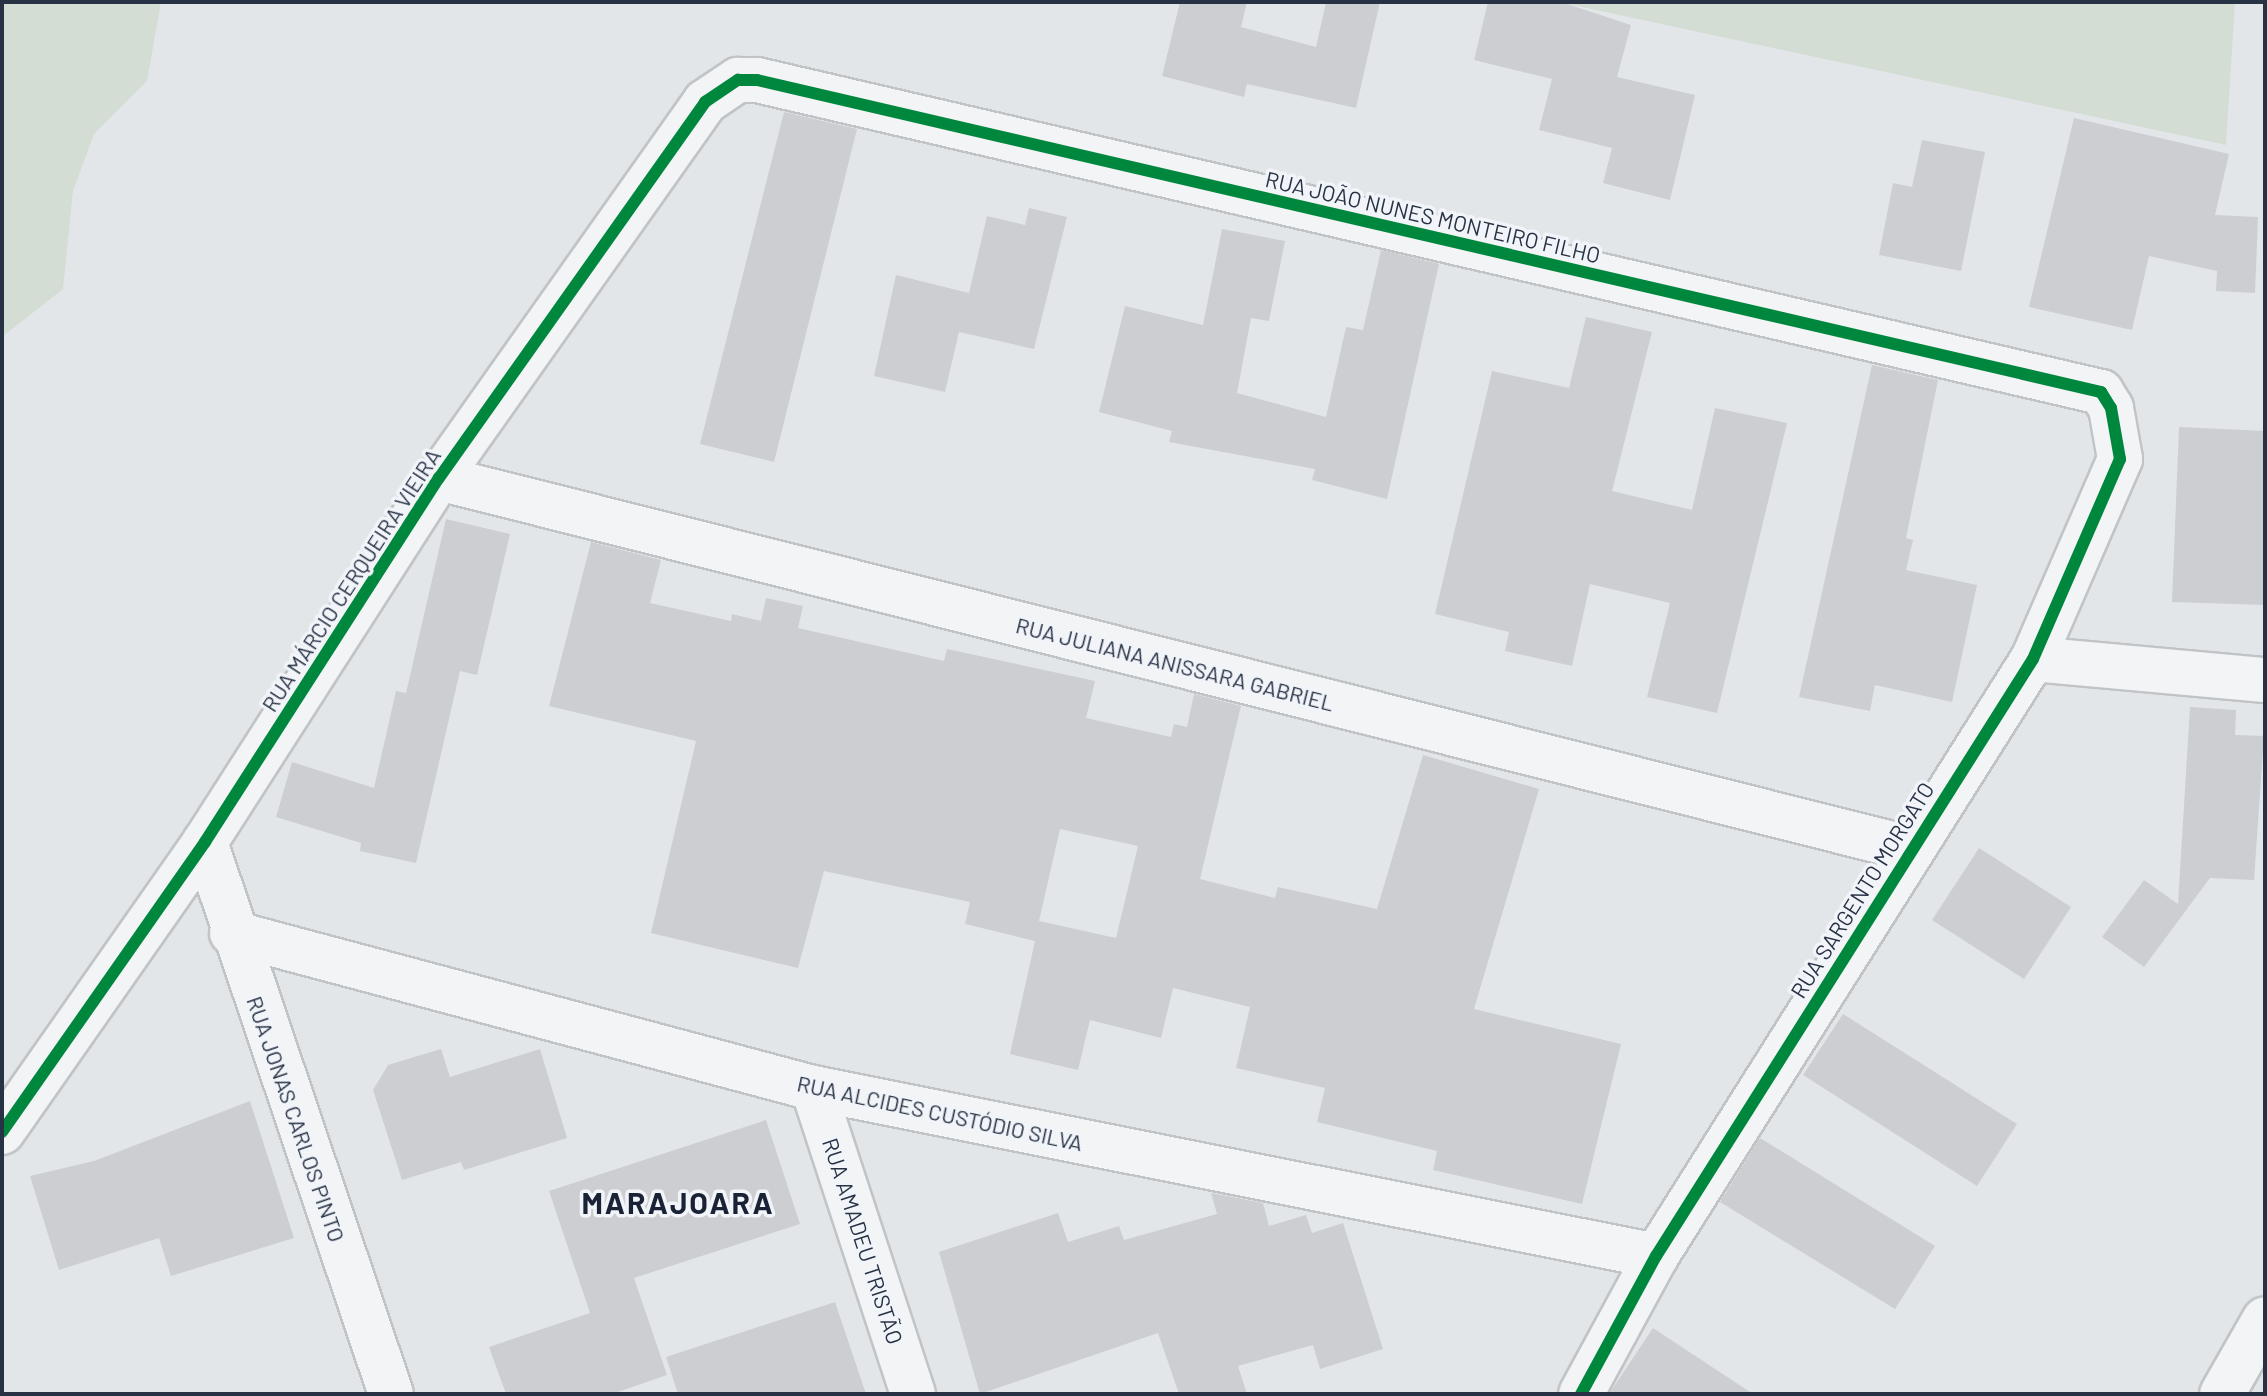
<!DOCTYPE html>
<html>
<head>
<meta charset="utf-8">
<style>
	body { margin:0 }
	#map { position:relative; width:2267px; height:1396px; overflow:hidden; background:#e3e6e9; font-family:Barlow,sans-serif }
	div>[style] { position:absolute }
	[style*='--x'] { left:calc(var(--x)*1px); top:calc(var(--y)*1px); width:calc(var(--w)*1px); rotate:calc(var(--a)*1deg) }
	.green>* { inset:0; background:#d4ddd4 }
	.building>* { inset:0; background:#ccced2 }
	.roads { filter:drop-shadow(2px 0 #c1c4c7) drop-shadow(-2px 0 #c1c4c7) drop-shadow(0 2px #c1c4c7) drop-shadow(0 -2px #c1c4c7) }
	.minor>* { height:44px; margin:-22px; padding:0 22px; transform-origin:22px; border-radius:22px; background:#f3f4f6 }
	.cycleway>* { height:12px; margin:-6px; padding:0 6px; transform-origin:6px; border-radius:6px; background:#00873e }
	span { translate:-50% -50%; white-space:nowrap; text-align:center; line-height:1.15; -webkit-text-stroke:7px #f1f4f8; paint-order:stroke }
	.street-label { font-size:22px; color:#283245 }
	.district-label { font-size:30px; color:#1a2336; font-weight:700; letter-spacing:2px }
	.frame { position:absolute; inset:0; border:4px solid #283245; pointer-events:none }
</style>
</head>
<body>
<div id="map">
	<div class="green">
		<i style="clip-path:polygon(2px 2px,161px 2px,147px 81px,94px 134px,73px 191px,63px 289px,2px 337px)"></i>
		<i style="clip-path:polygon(1559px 2px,2235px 2px,2226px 145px)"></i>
	</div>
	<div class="building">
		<i style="clip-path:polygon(1180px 2px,1247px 2px,1241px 27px,1316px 47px,1326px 2px,1380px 2px,1356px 108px,1247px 84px,1244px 97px,1162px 76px)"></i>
		<i style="clip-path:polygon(1488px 2px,1561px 2px,1631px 25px,1617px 77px,1695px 95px,1670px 200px,1603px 183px,1612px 148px,1539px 130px,1552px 79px,1474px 60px)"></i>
		<i style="clip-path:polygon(784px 112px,857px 129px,774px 462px,700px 444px)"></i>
		<i style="clip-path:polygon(2074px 118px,2229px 154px,2215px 215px,2258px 217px,2255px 293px,2216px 291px,2217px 271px,2149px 256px,2132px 330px,2029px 307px)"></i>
		<i style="clip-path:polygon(1922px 140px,1985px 152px,1961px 271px,1879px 255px,1893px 183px,1912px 187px)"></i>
		<i style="clip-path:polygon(1029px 208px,1067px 217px,1034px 349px,959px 332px,945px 392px,874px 376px,896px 275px,969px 293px,987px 216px,1025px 225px)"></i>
		<i style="clip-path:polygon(1222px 229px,1285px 241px,1269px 321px,1251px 318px,1237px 393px,1326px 417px,1346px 327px,1363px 330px,1381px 250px,1439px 264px,1387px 499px,1312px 480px,1315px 469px,1169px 442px,1172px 431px,1099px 412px,1125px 306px,1203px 325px)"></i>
		<i style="clip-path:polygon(1586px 317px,1652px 332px,1612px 491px,1692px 510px,1715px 408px,1787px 423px,1717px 713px,1647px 697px,1670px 603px,1590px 584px,1572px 666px,1505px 651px,1509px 632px,1435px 614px,1492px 371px,1569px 388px)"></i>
		<i style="clip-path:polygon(1872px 365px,1938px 380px,1906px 538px,1913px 540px,1906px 570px,1977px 585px,1952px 702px,1875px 685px,1870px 711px,1799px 697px)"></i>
		<i style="clip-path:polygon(2179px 427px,2265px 431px,2265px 605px,2172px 602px)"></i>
		<i style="clip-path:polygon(446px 519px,510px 534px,477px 675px,460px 671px,416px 863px,360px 851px,361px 843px,276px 817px,292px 762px,374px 788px,396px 691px,406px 693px)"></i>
		<i style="clip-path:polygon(evenodd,591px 542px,661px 560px,650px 603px,731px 621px,732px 614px,761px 621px,766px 598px,803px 606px,798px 628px,944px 661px,947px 649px,1095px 681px,1086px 718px,1171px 737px,1174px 724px,1187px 727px,1194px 694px,1241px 706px,1200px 879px,1275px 898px,1278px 887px,1377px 909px,1423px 755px,1539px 789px,1474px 1009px,1621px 1044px,1582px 1204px,1433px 1170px,1437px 1151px,1317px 1122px,1325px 1088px,1236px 1068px,1250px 1007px,1173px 988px,1161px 1038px,1090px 1020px,1078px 1070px,1010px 1054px,1035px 941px,965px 924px,970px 902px,824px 871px,798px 968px,651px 933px,696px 741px,549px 706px,591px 542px,1060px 829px,1138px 846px,1116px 938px,1039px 921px,1060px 829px)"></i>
		<i style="clip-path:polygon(2190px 707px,2236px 710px,2235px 735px,2264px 736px,2254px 880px,2210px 878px,2144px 967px,2102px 937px,2144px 880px,2178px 904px)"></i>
		<i style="clip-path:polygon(1979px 848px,2071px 907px,2024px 979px,1932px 920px)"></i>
		<i style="clip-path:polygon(1843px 1014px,2017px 1124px,1977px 1186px,1803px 1075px)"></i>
		<i style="clip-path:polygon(441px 1049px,450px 1077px,540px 1049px,567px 1138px,464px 1170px,461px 1162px,402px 1180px,373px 1090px,388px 1065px)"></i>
		<i style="clip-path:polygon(250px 1101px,294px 1238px,171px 1276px,159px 1238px,59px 1270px,30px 1176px,94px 1161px)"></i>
		<i style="clip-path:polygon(766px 1120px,800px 1224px,634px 1278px,667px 1375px,612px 1394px,506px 1394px,489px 1347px,590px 1313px,549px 1191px)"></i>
		<i style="clip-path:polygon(1760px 1138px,1935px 1246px,1895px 1309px,1720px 1202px)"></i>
		<i style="clip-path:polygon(1211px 1193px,1263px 1203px,1269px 1226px,1306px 1215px,1312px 1233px,1343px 1223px,1383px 1349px,1320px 1369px,1313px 1345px,1238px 1366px,1247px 1394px,1179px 1394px,1158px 1333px,980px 1394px,939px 1252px,1058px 1213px,1068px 1242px,1119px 1226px,1124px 1240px,1217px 1214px)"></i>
		<i style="clip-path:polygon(835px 1302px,866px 1394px,678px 1394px,666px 1357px)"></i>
		<i style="clip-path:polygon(1653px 1328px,1753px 1394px,1609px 1394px)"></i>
	</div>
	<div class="roads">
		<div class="minor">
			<i style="--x:439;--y:478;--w:1519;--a:14.14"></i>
			<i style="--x:2033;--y:659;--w:233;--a:5.2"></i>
			<i style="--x:205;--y:842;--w:582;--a:71.38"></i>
			<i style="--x:232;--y:933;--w:601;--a:14.94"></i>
			<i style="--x:813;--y:1088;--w:860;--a:11.27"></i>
			<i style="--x:813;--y:1088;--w:322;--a:71.9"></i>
			<i style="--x:2;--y:1132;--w:354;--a:-55"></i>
			<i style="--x:205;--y:842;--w:433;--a:-57.3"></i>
			<i style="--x:439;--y:478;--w:461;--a:-54.7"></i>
			<i style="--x:705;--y:102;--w:40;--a:-34"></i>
			<i style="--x:738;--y:80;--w:19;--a:0"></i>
			<i style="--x:757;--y:80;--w:1380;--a:13.07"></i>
			<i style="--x:2101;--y:392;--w:19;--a:58"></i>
			<i style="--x:2111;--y:408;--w:52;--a:80"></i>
			<i style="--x:2120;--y:459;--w:218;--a:113.5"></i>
			<i style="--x:2033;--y:659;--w:706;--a:122.27"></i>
			<i style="--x:1656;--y:1256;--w:157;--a:118.5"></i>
			<i style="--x:2222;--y:1394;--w:86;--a:-60.2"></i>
		</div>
	</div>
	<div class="cycleway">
		<i style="--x:2;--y:1132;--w:354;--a:-55"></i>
		<i style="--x:205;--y:842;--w:433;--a:-57.3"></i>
		<i style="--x:439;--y:478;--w:461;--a:-54.7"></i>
		<i style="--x:705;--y:102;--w:40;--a:-34"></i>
		<i style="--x:738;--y:80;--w:19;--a:0"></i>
		<i style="--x:757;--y:80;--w:1380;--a:13.07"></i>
		<i style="--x:2101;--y:392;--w:19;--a:58"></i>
		<i style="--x:2111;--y:408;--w:52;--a:80"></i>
		<i style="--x:2120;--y:459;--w:218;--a:113.5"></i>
		<i style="--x:2033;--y:659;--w:706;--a:122.27"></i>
		<i style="--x:1656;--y:1256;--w:157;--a:118.5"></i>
	</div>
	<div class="street-label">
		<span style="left:1433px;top:217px;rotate:13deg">RUA JOÃO NUNES MONTEIRO FILHO</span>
		<span style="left:351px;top:580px;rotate:-57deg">RUA MÁRCIO CERQUEIRA VIEIRA</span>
		<span style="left:1175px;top:664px;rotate:14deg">RUA JULIANA ANISSARA GABRIEL</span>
		<span style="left:1862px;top:890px;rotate:-58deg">RUA SARGENTO MORGATO</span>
		<span style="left:940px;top:1113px;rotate:12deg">RUA ALCIDES CUSTÓDIO SILVA</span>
		<span style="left:296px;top:1119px;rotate:71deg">RUA JONAS CARLOS PINTO</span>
		<span style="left:863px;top:1241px;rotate:72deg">RUA AMADEU TRISTÃO</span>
	</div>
	<div class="district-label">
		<span style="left:678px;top:1202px">MARAJOARA</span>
	</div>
	<div class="frame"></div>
</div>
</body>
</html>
